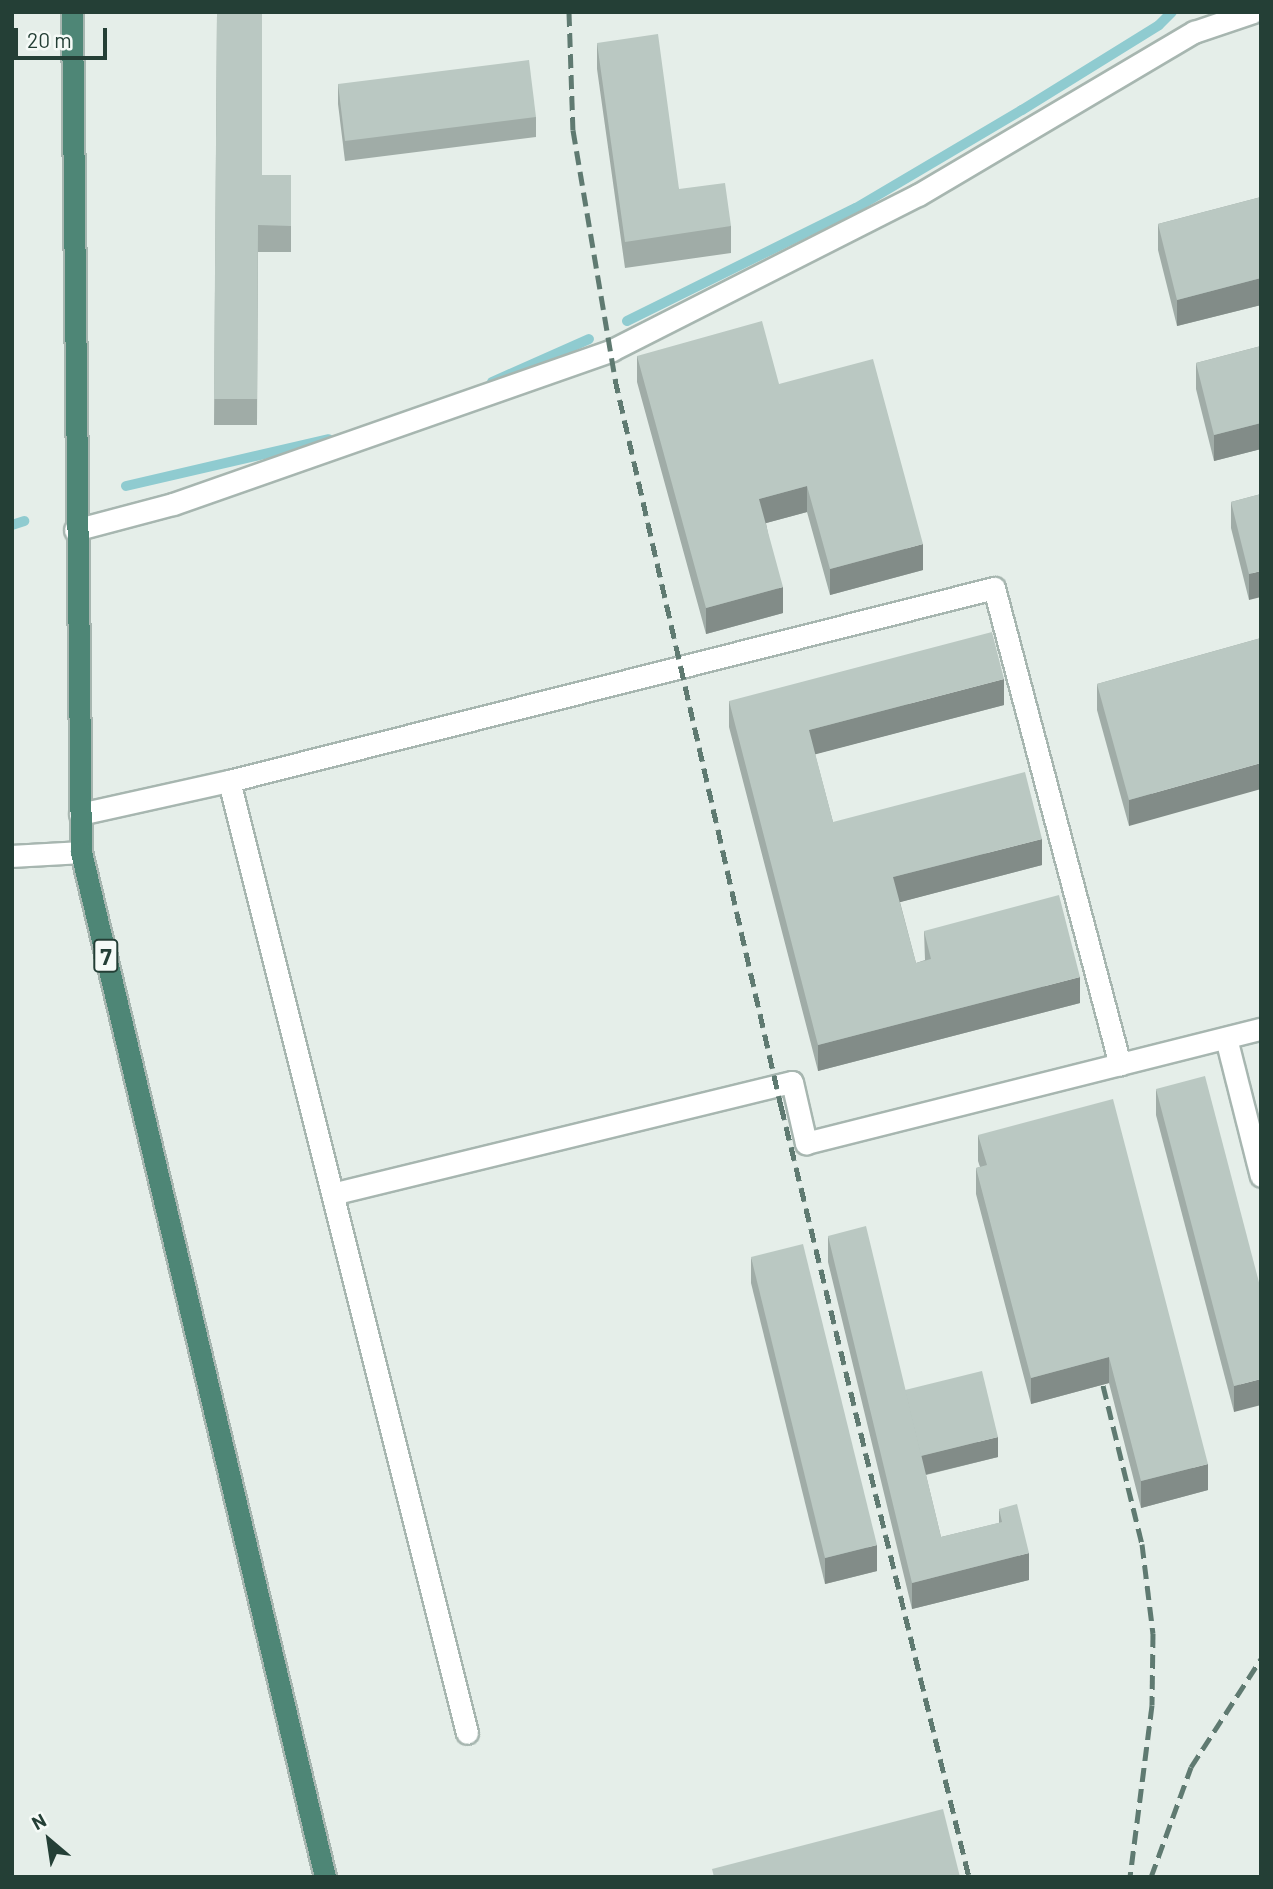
<!DOCTYPE html>
<html>
<head>
<meta charset="utf-8">
<style>
	body { margin:0 }
	#map { position:relative; width:1273px; height:1889px; overflow:hidden; background:#e5eee9; font-family:Barlow,sans-serif }
	div>[style] { position:absolute }
	[style*='--x'] { left:calc(var(--x)*1px); top:calc(var(--y)*1px); width:calc(var(--w)*1px); rotate:calc(var(--a)*1deg) }
	.stream>* { height:10px; margin:-5px; padding:0 5px; transform-origin:5px; border-radius:5px; background:#8fcbd0 }
	.roads { filter:drop-shadow(2px 0 #a7b6b0) drop-shadow(-2px 0 #a7b6b0) drop-shadow(0 2px #a7b6b0) drop-shadow(0 -2px #a7b6b0) }
	.minor>* { height:21px; margin:-10.5px; padding:0 10.5px; transform-origin:10.5px; border-radius:10.5px; background:#fff }
	.trunk>* { height:21px; margin:-10.5px; padding:0 10.5px; transform-origin:10.5px; border-radius:10.5px; background:#4e8676 }
	.rail>* { height:5px; margin-top:-2.5px; transform-origin:0; background:repeating-linear-gradient(90deg,#5f7a71 0 14px,transparent 0 21px) }
	.wall>* { inset:0; background:#a0aca7 }
	.shaded-wall>* { inset:0; background:#828c88 }
	.building>* { inset:0; background:#bac8c2 }
	span { translate:-50% -50%; white-space:nowrap; text-align:center; line-height:1.15; -webkit-text-stroke:5px #f5faf7; paint-order:stroke }
	.shield-label span { padding:2px 5px; background:#f5faf7; border:2px solid; border-radius:5px; -webkit-text-stroke-width:0 }
	.shield-label { font-size:23px; color:#243f36; font-weight:700 }
	.frame { position:absolute; inset:0; border:14px solid #243f36; pointer-events:none }
	.north { position:absolute; left:14px; top:1805px; width:70px; height:70px; -webkit-text-stroke:5px #f5faf7; paint-order:stroke; rotate:331deg; font-size:19px; font-weight:700; line-height:28px; text-align:center; color:#243f36 }
	.north::after { content:''; display:block; margin:auto; width:24px; height:32px; background:#243f36; clip-path:polygon(50% 0,100% 100%,50% 72%,0 100%) }
	.scale { position:absolute; left:14px; top:28px; width:93px; height:32px; box-sizing:border-box; border:4px solid #243f36; border-top:0; padding-left:9px; font-size:21px; line-height:24px; white-space:nowrap; color:#243f36; -webkit-text-stroke:5px #f5faf7; paint-order:stroke }
</style>
</head>
<body>
<div id="map">
	<div class="stream">
		<i style="--x:627;--y:321;--w:255;--a:-26.3"></i>
		<i style="--x:856;--y:208;--w:193;--a:-30.6"></i>
		<i style="--x:1022;--y:110;--w:161;--a:-31.8"></i>
		<i style="--x:1159;--y:25;--w:18;--a:-45"></i>
		<i style="--x:492;--y:382;--w:106;--a:-23.9"></i>
		<i style="--x:126;--y:486;--w:208;--a:-13"></i>
		<i style="--x:12;--y:525;--w:13;--a:-18"></i>
	</div>
	<div class="roads">
		<div class="minor">
			<i style="--x:75;--y:530;--w:101;--a:-14.9"></i>
			<i style="--x:173;--y:504;--w:465;--a:-19.3"></i>
			<i style="--x:612;--y:350;--w:343;--a:-26.9"></i>
			<i style="--x:918;--y:195;--w:321;--a:-30.6"></i>
			<i style="--x:1194;--y:32;--w:62;--a:-18.7"></i>
			<i style="--x:229;--y:781;--w:981;--a:75.96"></i>
			<i style="--x:80;--y:814;--w:153;--a:-12.5"></i>
			<i style="--x:229;--y:781;--w:789;--a:-14.16"></i>
			<i style="--x:994;--y:588;--w:493;--a:75.2"></i>
			<i style="--x:12;--y:856;--w:69;--a:-3.3"></i>
			<i style="--x:1226;--y:1038;--w:142;--a:75.8"></i>
			<i style="--x:336;--y:1193;--w:469;--a:-13.7"></i>
			<i style="--x:792;--y:1082;--w:63;--a:77.1"></i>
			<i style="--x:806;--y:1143;--w:469;--a:-14.1"></i>
		</div>
		<div class="trunk">
			<i style="--x:72;--y:12;--w:840;--a:89.39"></i>
			<i style="--x:81;--y:852;--w:1054;--a:76.61"></i>
		</div>
	</div>
	<div class="rail">
		<i style="--x:569;--y:12;--w:118;--a:88.1"></i>
		<i style="--x:573;--y:130;--w:253;--a:80.4"></i>
		<i style="--x:615;--y:379;--w:746;--a:77.14"></i>
		<i style="--x:781;--y:1106;--w:794;--a:76.3"></i>
		<i style="--x:1098;--y:1365;--w:184;--a:76.2"></i>
		<i style="--x:1142;--y:1544;--w:90;--a:83"></i>
		<i style="--x:1153;--y:1633;--w:72;--a:90.8"></i>
		<i style="--x:1152;--y:1705;--w:173;--a:97.3"></i>
		<i style="--x:1151;--y:1877;--w:117;--a:-70"></i>
		<i style="--x:1191;--y:1767;--w:129;--a:-57.1"></i>
	</div>
	<div class="wall">
		<i style="clip-path:polygon(217px 12px,262px 175px,291px 175px,291px 252px,258px 252px,257px 425px,214px 425px)"></i>
		<i style="clip-path:polygon(597px 43px,679px 189px,731px 226px,731px 253px,625px 268px,597px 69px)"></i>
		<i style="clip-path:polygon(338px 84px,536px 117px,536px 137px,345px 161px,338px 104px)"></i>
		<i style="clip-path:polygon(1261px 197px,1261px 305px,1177px 326px,1158px 250px,1158px 224px)"></i>
		<i style="clip-path:polygon(1261px 346px,1261px 449px,1214px 461px,1196px 389px,1196px 363px)"></i>
		<i style="clip-path:polygon(637px 356px,779px 384px,923px 570px,830px 595px,807px 512px,766px 523px,783px 613px,706px 634px,637px 382px)"></i>
		<i style="clip-path:polygon(1261px 494px,1249px 600px,1231px 528px,1231px 502px)"></i>
		<i style="clip-path:polygon(1261px 638px,1129px 826px,1097px 710px,1097px 684px)"></i>
		<i style="clip-path:polygon(729px 701px,1004px 705px,815px 754px,833px 822px,1042px 865px,900px 902px,916px 963px,925px 960px,924px 931px,1080px 1003px,818px 1071px,729px 727px)"></i>
		<i style="clip-path:polygon(1156px 1089px,1261px 1290px,1234px 1412px,1156px 1115px)"></i>
		<i style="clip-path:polygon(978px 1135px,1208px 1490px,1141px 1508px,1109px 1383px,1031px 1404px,976px 1194px,976px 1168px,980px 1167px,978px 1161px)"></i>
		<i style="clip-path:polygon(828px 1236px,905px 1390px,998px 1457px,926px 1475px,941px 1537px,999px 1523px,999px 1509px,1029px 1580px,912px 1609px,828px 1262px)"></i>
		<i style="clip-path:polygon(751px 1257px,877px 1571px,825px 1584px,751px 1283px)"></i>
	</div>
	<div class="shaded-wall">
		<i style="clip-path:polygon(1261px 278px,1261px 305px,1177px 326px,1177px 300px)"></i>
		<i style="clip-path:polygon(1261px 423px,1261px 449px,1214px 461px,1214px 435px)"></i>
		<i style="clip-path:polygon(807px 486px,807px 512px,759px 525px,759px 499px)"></i>
		<i style="clip-path:polygon(923px 544px,923px 570px,830px 595px,830px 569px)"></i>
		<i style="clip-path:polygon(1261px 571px,1261px 597px,1249px 600px,1249px 574px)"></i>
		<i style="clip-path:polygon(783px 587px,783px 613px,706px 634px,706px 608px)"></i>
		<i style="clip-path:polygon(1004px 679px,1004px 705px,809px 756px,809px 730px)"></i>
		<i style="clip-path:polygon(1261px 763px,1261px 789px,1129px 826px,1129px 800px)"></i>
		<i style="clip-path:polygon(1042px 839px,1042px 865px,893px 904px,893px 877px)"></i>
		<i style="clip-path:polygon(1080px 977px,1080px 1003px,818px 1071px,818px 1045px)"></i>
		<i style="clip-path:polygon(1109px 1357px,1109px 1383px,1031px 1404px,1031px 1378px)"></i>
		<i style="clip-path:polygon(1261px 1379px,1261px 1405px,1234px 1412px,1234px 1386px)"></i>
		<i style="clip-path:polygon(998px 1437px,998px 1457px,920px 1476px,920px 1456px)"></i>
		<i style="clip-path:polygon(1208px 1464px,1208px 1490px,1141px 1508px,1141px 1481px)"></i>
		<i style="clip-path:polygon(877px 1545px,877px 1571px,825px 1584px,825px 1558px)"></i>
		<i style="clip-path:polygon(1029px 1553px,1029px 1580px,912px 1609px,912px 1583px)"></i>
	</div>
	<div class="building">
		<i style="clip-path:polygon(217px 12px,262px 12px,262px 175px,291px 175px,291px 226px,258px 225px,257px 399px,214px 399px)"></i>
		<i style="clip-path:polygon(658px 34px,679px 189px,725px 183px,731px 226px,625px 242px,597px 43px)"></i>
		<i style="clip-path:polygon(529px 60px,536px 117px,345px 141px,338px 84px)"></i>
		<i style="clip-path:polygon(1261px 197px,1261px 278px,1177px 300px,1158px 224px)"></i>
		<i style="clip-path:polygon(762px 321px,779px 384px,873px 359px,923px 544px,830px 569px,807px 486px,759px 499px,783px 587px,706px 608px,637px 356px)"></i>
		<i style="clip-path:polygon(1261px 346px,1261px 423px,1214px 435px,1196px 363px)"></i>
		<i style="clip-path:polygon(1261px 494px,1261px 571px,1249px 574px,1231px 502px)"></i>
		<i style="clip-path:polygon(992px 632px,1004px 679px,809px 730px,833px 822px,1025px 772px,1042px 839px,893px 877px,916px 963px,931px 959px,924px 931px,1059px 895px,1080px 977px,818px 1045px,729px 701px)"></i>
		<i style="clip-path:polygon(1261px 638px,1261px 763px,1129px 800px,1097px 684px)"></i>
		<i style="clip-path:polygon(1205px 1076px,1261px 1290px,1261px 1379px,1234px 1386px,1156px 1089px)"></i>
		<i style="clip-path:polygon(1113px 1099px,1208px 1464px,1141px 1481px,1109px 1357px,1031px 1378px,976px 1168px,987px 1165px,978px 1135px)"></i>
		<i style="clip-path:polygon(866px 1226px,941px 1537px,1002px 1522px,999px 1509px,1017px 1504px,1029px 1553px,912px 1583px,828px 1236px)"></i>
		<i style="clip-path:polygon(803px 1244px,877px 1545px,825px 1558px,751px 1257px)"></i>
		<i style="clip-path:polygon(982px 1371px,998px 1437px,921px 1456px,905px 1390px)"></i>
		<i style="clip-path:polygon(943px 1809px,960px 1877px,714px 1877px,712px 1869px)"></i>
	</div>
	<div class="shield-label">
		<span style="left:106px;top:956px">7</span>
	</div>
	<div class="frame"></div>
	<div class="north">N</div>
	<div class="scale">20 m</div>
</div>
</body>
</html>
